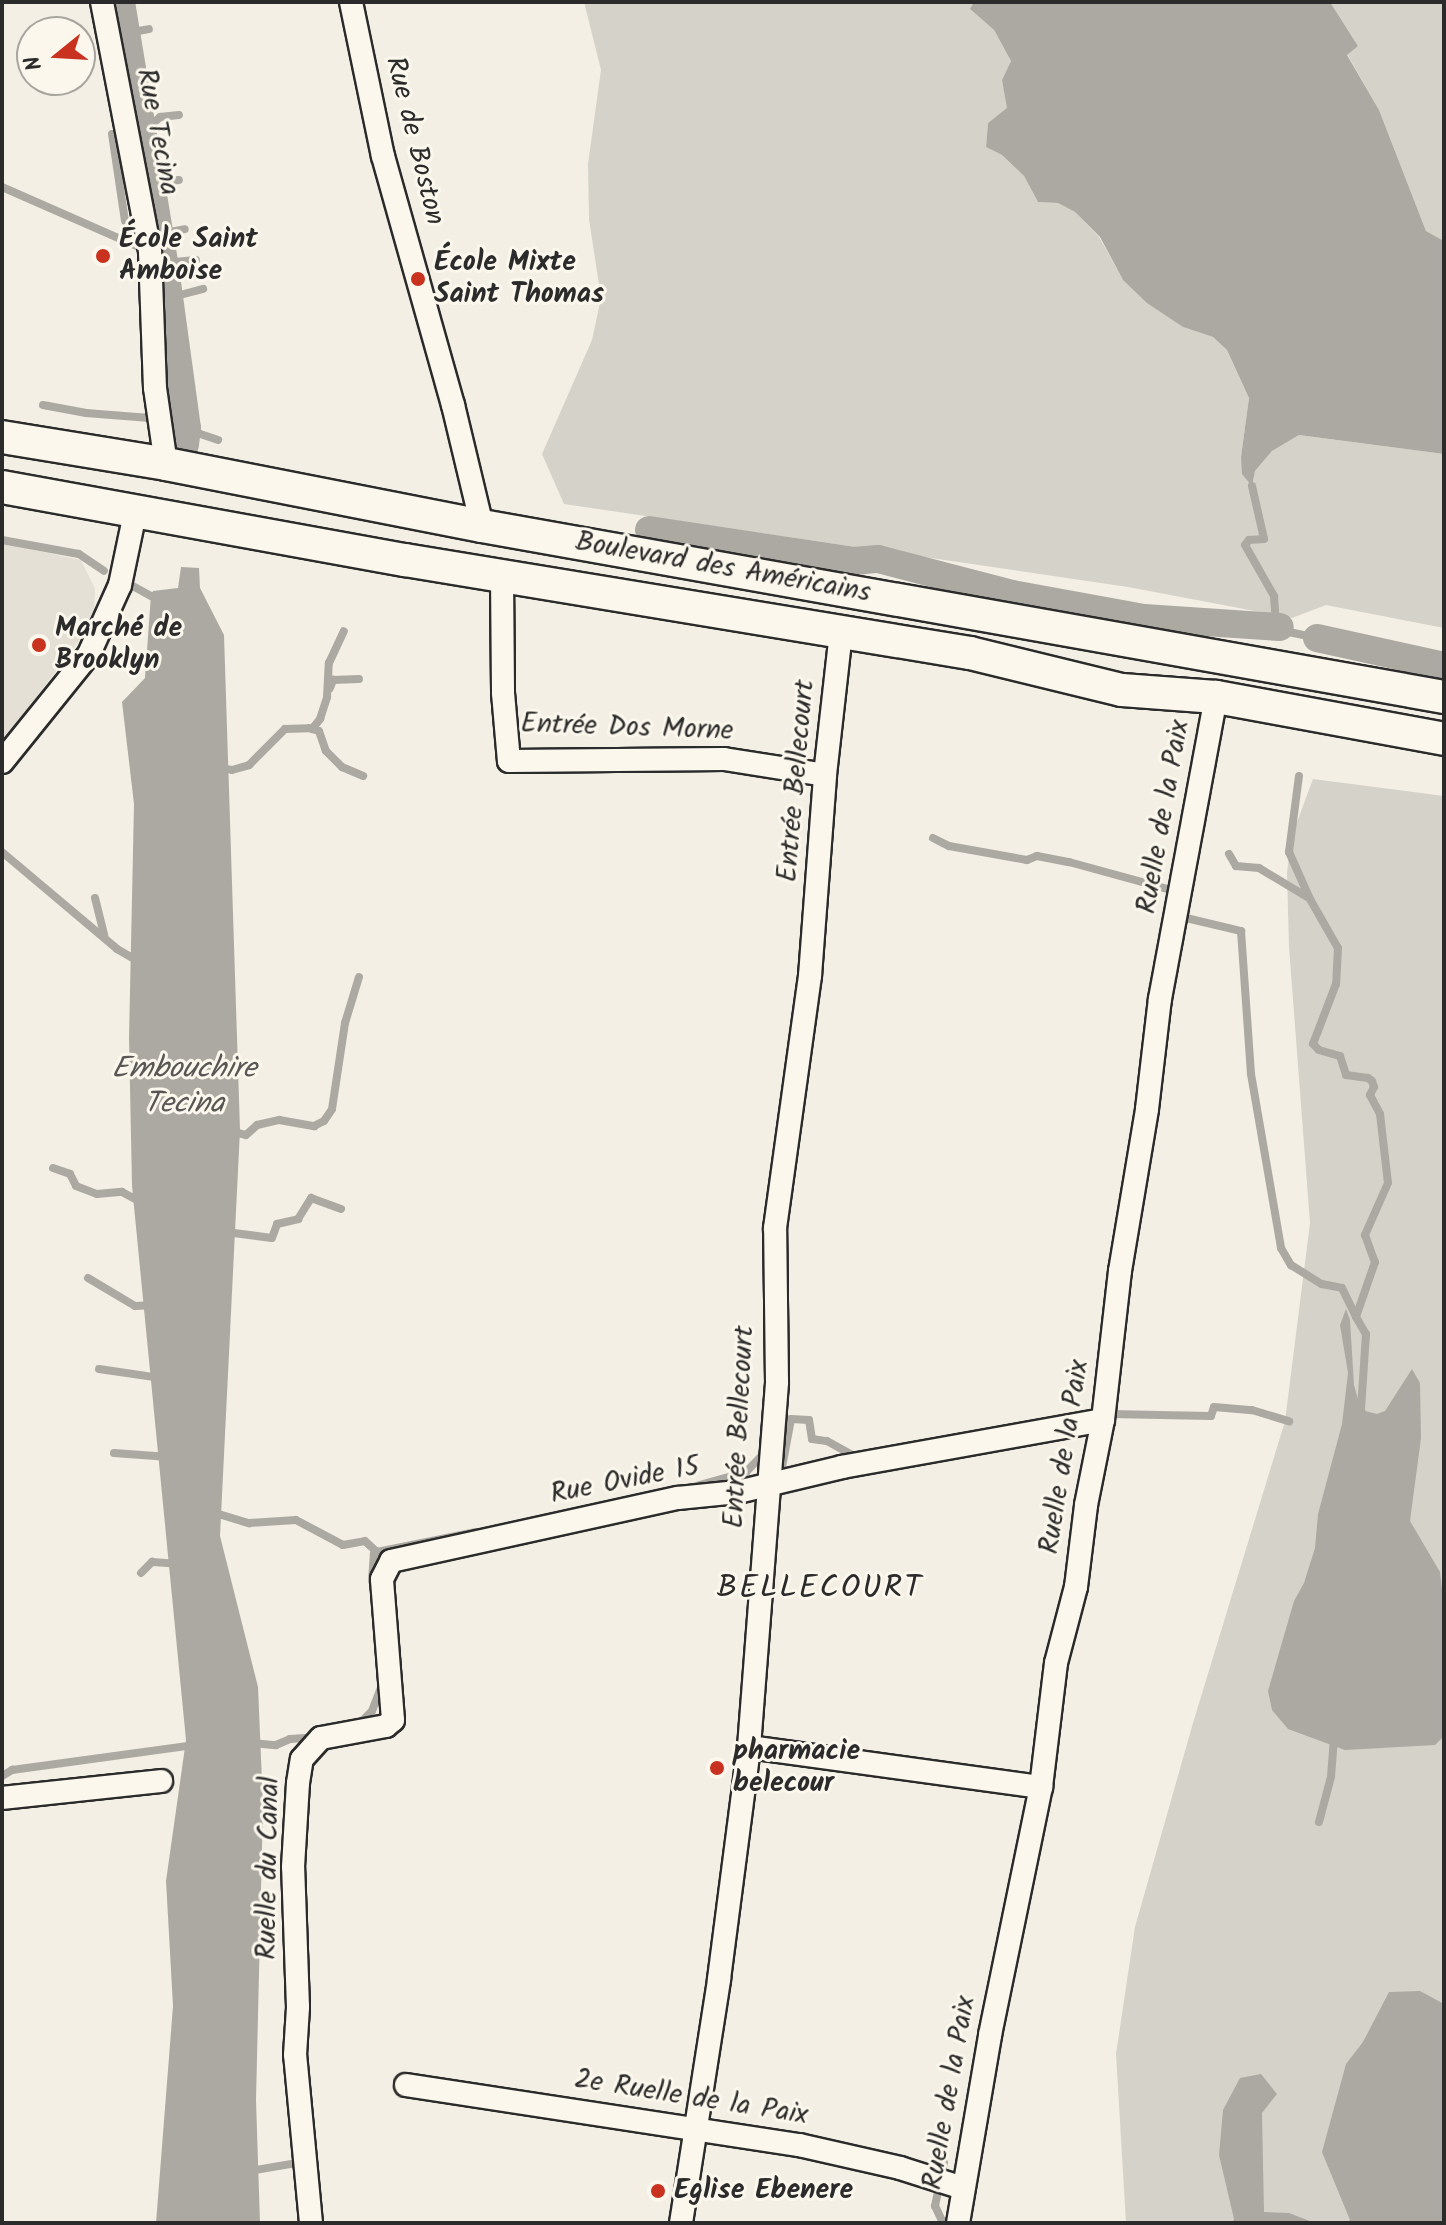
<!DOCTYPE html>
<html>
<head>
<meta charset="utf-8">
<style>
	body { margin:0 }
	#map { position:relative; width:1446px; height:2225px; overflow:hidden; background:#f3efe4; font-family:Kalam,sans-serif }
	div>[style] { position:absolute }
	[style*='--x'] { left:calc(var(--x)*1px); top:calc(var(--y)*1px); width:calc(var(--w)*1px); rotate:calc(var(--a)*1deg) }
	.built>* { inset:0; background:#e4e0d6 }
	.green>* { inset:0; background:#d5d2c9 }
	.water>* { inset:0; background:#aca9a2 }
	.stream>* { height:8px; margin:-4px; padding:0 4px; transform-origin:4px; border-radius:4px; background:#aca9a2 }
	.canal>* { height:28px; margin:-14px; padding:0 14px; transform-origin:14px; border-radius:14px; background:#aca9a2 }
	.roads { filter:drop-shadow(2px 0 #2b2b2b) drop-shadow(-2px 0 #2b2b2b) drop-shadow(0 2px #2b2b2b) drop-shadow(0 -2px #2b2b2b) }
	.minor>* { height:22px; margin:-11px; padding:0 11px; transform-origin:11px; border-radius:11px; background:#fbf7ec }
	.secondary>* { height:32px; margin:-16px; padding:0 16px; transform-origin:16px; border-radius:16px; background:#fbf7ec }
	.dots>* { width:22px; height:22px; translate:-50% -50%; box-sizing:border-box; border:4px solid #fbf7ec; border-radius:50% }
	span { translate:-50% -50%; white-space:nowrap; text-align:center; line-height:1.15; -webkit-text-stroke:6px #fbf7ec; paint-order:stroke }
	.street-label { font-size:28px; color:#2b2b2b }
	.poi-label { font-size:28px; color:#2b2b2b; font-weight:700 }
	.left { translate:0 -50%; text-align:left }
	.water-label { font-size:30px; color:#585755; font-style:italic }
	.quarter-label { font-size:32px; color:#2b2b2b; letter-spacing:2px }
	.frame { position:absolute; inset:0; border:4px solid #2b2b2b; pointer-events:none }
	.north { position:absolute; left:16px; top:16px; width:80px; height:80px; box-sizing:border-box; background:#fbf7ec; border:2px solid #a8a59f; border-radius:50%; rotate:252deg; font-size:22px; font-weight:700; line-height:32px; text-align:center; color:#2b2b2b }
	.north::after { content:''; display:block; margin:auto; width:28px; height:36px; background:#c8321e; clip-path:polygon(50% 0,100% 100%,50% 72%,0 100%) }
</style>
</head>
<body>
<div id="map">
	<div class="built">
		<i style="clip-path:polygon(2px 543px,81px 560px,95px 589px,94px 609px,82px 637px,2px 742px)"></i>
	</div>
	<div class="green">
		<i style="clip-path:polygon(584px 2px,974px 2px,971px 10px,994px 30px,1011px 61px,1002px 80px,1008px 108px,988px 123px,986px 147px,1002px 155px,1024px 176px,1038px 202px,1058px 203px,1075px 212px,1099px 237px,1123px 280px,1183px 327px,1213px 337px,1227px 350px,1249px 398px,1241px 457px,1252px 485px,1255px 471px,1272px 451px,1299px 435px,1444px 454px,1444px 628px,1326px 605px,1292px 618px,1128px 587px,564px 504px,542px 454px,592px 340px,601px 298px,589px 219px,588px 164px,601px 70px)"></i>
		<i style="clip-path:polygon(1330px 2px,1444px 2px,1444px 241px,1426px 231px,1379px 110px,1347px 54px,1358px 46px)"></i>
		<i style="clip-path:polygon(1313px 779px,1444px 796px,1444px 2223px,1126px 2223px,1116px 2054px,1135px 1927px,1193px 1723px,1285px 1421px,1310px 1223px,1289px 947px,1287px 873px,1291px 838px)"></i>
	</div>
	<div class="water">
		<i style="clip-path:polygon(974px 2px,1330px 2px,1358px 46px,1347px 55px,1379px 110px,1426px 231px,1444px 241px,1444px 454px,1299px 435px,1272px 451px,1255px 471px,1252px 486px,1242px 474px,1241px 457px,1249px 398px,1227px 350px,1213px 337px,1183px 327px,1147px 303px,1123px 280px,1100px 237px,1075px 212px,1058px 203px,1038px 202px,1024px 176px,1002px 155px,986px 147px,988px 123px,1007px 108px,1002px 80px,1011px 61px,994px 30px,970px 9px)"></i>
		<i style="clip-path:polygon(181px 567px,199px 568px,200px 588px,224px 635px,240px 1130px,220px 1536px,258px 1687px,263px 1805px,256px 2100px,260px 2223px,156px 2223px,173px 2006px,166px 1881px,186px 1740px,132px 1186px,129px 1038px,134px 804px,122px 702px,145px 678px,151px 595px,153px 591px,178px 588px)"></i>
		<i style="clip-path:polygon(1346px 1309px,1350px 1320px,1354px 1385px,1361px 1410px,1377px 1414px,1385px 1411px,1412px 1369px,1420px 1383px,1421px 1438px,1410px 1521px,1440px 1572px,1444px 1606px,1444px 1736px,1435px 1745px,1345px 1750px,1288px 1729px,1272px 1710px,1268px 1691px,1294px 1601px,1304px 1583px,1315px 1548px,1318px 1514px,1342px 1424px,1348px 1373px,1340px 1325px)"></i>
		<i style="clip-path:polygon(1420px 1991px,1444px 2004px,1444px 2223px,1346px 2223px,1350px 2220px,1322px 2152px,1346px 2064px,1363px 2042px,1389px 1992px)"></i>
		<i style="clip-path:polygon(1261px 2074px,1277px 2094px,1262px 2113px,1264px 2212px,1289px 2213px,1315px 2223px,1232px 2223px,1234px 2219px,1219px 2155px,1223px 2110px,1240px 2078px)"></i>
	</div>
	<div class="stream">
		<i style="--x:128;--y:43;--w:16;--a:-50"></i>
		<i style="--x:138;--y:31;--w:11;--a:-10"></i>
		<i style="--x:143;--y:132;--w:23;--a:-41"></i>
		<i style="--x:160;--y:117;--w:19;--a:-6"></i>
		<i style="--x:112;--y:134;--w:88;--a:81.5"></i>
		<i style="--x:135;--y:173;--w:15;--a:-4"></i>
		<i style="--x:2;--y:187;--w:159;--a:23.7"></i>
		<i style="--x:154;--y:202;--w:22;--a:-68"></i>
		<i style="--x:162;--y:182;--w:17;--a:-7"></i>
		<i style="--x:161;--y:240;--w:8;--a:-60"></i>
		<i style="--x:165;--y:233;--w:20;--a:-11"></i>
		<i style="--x:157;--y:268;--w:16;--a:52"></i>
		<i style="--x:165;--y:268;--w:11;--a:-34"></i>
		<i style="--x:174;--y:262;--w:22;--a:-5"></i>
		<i style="--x:170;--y:303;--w:13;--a:-39"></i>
		<i style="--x:180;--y:295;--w:24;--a:-15"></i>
		<i style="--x:43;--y:405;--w:44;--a:10.5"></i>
		<i style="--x:86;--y:413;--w:64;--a:4.5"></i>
		<i style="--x:168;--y:423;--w:53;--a:18.8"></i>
		<i style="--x:1252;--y:486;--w:54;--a:77.2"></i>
		<i style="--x:1264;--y:539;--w:15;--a:176"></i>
		<i style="--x:1249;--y:540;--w:6;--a:129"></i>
		<i style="--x:1245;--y:545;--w:59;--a:60.4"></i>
		<i style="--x:1274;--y:596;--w:27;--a:86"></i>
		<i style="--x:1276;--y:623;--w:16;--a:35"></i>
		<i style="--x:1289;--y:632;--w:29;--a:12"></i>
		<i style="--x:1317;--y:638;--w:8;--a:76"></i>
		<i style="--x:2;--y:540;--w:78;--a:10.3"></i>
		<i style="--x:79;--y:554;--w:30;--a:34"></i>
		<i style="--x:131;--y:585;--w:31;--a:29"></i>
		<i style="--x:330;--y:688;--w:9;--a:-69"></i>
		<i style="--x:333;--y:680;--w:26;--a:-2"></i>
		<i style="--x:312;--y:729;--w:13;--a:-51"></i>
		<i style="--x:320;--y:719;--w:23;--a:-72"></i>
		<i style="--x:327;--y:697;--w:34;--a:-87"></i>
		<i style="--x:329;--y:663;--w:35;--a:-65"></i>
		<i style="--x:220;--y:768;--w:12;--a:9"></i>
		<i style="--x:232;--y:770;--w:18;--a:-16"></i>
		<i style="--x:249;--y:765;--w:51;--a:-45"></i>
		<i style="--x:285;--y:729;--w:24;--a:-2"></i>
		<i style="--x:309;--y:728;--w:10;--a:17"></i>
		<i style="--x:319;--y:731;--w:21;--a:71"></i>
		<i style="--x:326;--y:751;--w:23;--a:45"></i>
		<i style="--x:342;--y:767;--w:23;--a:23"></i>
		<i style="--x:1299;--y:776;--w:77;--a:97.5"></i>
		<i style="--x:1289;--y:852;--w:51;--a:65.9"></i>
		<i style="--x:1310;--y:899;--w:56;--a:60.3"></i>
		<i style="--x:1338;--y:948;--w:36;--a:93"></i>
		<i style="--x:1336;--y:984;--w:64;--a:111"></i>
		<i style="--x:1313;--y:1044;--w:8;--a:45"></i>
		<i style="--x:1319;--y:1050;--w:22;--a:16"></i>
		<i style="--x:1340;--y:1056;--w:20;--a:72"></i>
		<i style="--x:1346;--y:1075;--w:22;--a:8"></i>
		<i style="--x:1368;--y:1078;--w:5;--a:37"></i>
		<i style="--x:1372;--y:1081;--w:6;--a:72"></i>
		<i style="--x:1374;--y:1087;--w:9;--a:117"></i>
		<i style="--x:1370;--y:1095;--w:21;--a:62"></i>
		<i style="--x:1380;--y:1114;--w:69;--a:83.4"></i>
		<i style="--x:1388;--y:1183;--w:57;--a:113.9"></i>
		<i style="--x:1365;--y:1235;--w:29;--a:70"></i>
		<i style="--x:1375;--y:1262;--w:58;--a:109.1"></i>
		<i style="--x:1356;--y:1317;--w:20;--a:60"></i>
		<i style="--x:1366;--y:1334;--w:76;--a:93.8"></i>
		<i style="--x:1361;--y:1410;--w:9;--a:72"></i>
		<i style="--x:933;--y:838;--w:18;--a:27"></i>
		<i style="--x:949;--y:846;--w:79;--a:10.2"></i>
		<i style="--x:1027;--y:860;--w:11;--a:-22"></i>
		<i style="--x:1037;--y:856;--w:33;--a:11"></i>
		<i style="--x:1069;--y:862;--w:114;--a:15.3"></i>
		<i style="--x:2;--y:852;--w:150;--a:40.1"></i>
		<i style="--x:117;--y:949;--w:24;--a:30"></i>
		<i style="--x:1229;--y:854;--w:14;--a:60"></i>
		<i style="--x:1236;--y:866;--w:23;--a:5"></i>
		<i style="--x:1259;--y:868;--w:58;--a:31"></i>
		<i style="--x:95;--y:898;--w:38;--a:76"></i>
		<i style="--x:1181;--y:922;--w:5;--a:-79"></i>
		<i style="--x:1182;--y:917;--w:61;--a:13.3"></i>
		<i style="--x:1241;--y:931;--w:143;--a:86"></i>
		<i style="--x:1251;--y:1074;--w:177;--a:80.2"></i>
		<i style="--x:1281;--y:1248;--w:20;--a:60"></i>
		<i style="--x:1291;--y:1265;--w:36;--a:32"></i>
		<i style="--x:1322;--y:1284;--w:20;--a:11"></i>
		<i style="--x:1342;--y:1288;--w:32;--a:64"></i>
		<i style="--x:230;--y:1131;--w:16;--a:14"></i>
		<i style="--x:246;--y:1135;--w:15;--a:-42"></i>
		<i style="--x:257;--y:1125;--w:23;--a:-13"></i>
		<i style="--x:279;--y:1120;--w:36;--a:10"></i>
		<i style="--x:314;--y:1126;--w:11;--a:-27"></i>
		<i style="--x:324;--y:1121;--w:14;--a:-56"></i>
		<i style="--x:332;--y:1109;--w:87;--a:-81.4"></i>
		<i style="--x:345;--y:1023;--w:48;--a:-73.1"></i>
		<i style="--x:53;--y:1168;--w:18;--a:19"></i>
		<i style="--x:70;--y:1174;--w:13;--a:63"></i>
		<i style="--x:76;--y:1186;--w:22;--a:21"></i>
		<i style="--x:97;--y:1194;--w:25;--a:-5"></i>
		<i style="--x:122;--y:1192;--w:19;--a:28"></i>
		<i style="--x:226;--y:1232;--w:46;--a:7.4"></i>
		<i style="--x:272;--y:1238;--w:15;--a:-70"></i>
		<i style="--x:277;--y:1224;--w:22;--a:-13"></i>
		<i style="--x:298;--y:1219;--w:25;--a:-58"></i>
		<i style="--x:311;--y:1198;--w:32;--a:20"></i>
		<i style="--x:88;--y:1278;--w:55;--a:30.8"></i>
		<i style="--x:135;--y:1306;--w:20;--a:-3"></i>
		<i style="--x:99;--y:1369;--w:63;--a:8.3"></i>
		<i style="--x:1108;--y:1414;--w:103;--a:1.1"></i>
		<i style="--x:1211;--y:1416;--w:9;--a:-72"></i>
		<i style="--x:1214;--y:1407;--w:38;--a:5"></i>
		<i style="--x:1252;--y:1410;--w:39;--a:17"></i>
		<i style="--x:114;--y:1453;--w:55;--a:4.2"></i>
		<i style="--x:780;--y:1478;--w:60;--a:-79.4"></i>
		<i style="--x:791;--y:1419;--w:18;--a:3"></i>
		<i style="--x:809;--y:1420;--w:19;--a:81"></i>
		<i style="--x:812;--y:1439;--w:15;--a:8"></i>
		<i style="--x:827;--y:1441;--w:35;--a:29"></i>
		<i style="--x:696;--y:1486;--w:52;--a:-15.6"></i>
		<i style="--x:746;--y:1472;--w:30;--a:-46"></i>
		<i style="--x:212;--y:1512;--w:39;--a:17"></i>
		<i style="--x:249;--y:1523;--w:47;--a:-3.7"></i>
		<i style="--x:296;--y:1520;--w:53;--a:28"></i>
		<i style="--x:343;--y:1545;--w:22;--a:-10"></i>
		<i style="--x:365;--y:1541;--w:16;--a:43"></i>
		<i style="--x:141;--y:1573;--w:16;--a:-45"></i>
		<i style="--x:152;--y:1562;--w:27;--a:4"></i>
		<i style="--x:372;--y:1581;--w:27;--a:-86"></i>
		<i style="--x:374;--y:1554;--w:4;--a:-34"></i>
		<i style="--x:377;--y:1552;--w:100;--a:-11.5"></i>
		<i style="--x:359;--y:1724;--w:18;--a:-45"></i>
		<i style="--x:372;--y:1711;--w:28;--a:-69"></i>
		<i style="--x:251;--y:1743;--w:25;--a:5"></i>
		<i style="--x:276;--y:1745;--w:15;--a:-23"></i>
		<i style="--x:290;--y:1739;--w:26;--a:-4"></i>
		<i style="--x:2;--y:1776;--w:12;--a:-31"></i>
		<i style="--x:12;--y:1770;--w:185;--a:-7.8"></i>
		<i style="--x:1319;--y:1822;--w:47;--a:-75.1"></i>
		<i style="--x:1331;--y:1777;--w:40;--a:-85.7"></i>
		<i style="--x:250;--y:2171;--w:48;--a:-9.7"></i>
		<i style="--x:943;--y:2223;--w:19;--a:-115"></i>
		<i style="--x:935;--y:2206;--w:44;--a:-78.2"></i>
	</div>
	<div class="canal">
		<i style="--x:121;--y:2;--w:270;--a:80.6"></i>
		<i style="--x:165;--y:268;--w:162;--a:82.2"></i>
		<i style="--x:187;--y:428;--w:17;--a:97"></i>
		<i style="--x:649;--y:530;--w:207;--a:8.6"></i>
		<i style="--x:854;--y:561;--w:24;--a:-5"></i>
		<i style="--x:878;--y:559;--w:138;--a:14.6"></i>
		<i style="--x:1012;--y:594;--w:134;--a:10.3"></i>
		<i style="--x:1144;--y:618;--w:136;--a:3.8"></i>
		<i style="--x:1317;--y:638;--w:130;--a:12.4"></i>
	</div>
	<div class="roads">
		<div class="minor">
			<i style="--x:102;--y:2;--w:255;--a:79.1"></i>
			<i style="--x:150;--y:252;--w:136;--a:87.9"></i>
			<i style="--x:155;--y:388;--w:77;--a:81.8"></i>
			<i style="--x:351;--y:2;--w:157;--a:78.3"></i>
			<i style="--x:383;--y:156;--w:259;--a:74.3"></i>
			<i style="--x:453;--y:405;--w:124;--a:76.5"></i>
			<i style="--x:502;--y:576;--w:117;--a:89.5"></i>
			<i style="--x:503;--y:693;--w:68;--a:85"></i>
			<i style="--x:509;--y:761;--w:215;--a:-0.5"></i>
			<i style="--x:724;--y:759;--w:102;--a:9"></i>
			<i style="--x:2;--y:762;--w:139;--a:-51.1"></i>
			<i style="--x:89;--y:654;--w:76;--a:-65.8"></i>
			<i style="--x:120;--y:585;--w:74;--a:-78.2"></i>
			<i style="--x:749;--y:1747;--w:295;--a:7.8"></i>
			<i style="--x:2;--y:1798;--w:160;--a:-6.1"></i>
			<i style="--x:406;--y:2085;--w:398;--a:8.7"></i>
			<i style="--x:799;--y:2145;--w:104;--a:12.8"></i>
			<i style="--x:900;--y:2168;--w:66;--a:17.6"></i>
			<i style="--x:311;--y:2223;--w:169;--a:-95.4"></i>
			<i style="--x:295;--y:2055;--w:48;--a:-86.4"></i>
			<i style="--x:298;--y:2007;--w:140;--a:-92"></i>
			<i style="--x:293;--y:1867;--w:84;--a:-86.6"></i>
			<i style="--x:298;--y:1783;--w:24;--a:-81"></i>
			<i style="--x:302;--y:1759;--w:28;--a:-48"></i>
			<i style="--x:321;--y:1738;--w:66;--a:-10.5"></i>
			<i style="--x:386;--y:1726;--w:9;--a:-41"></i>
			<i style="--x:393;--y:1720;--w:141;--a:-94.5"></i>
			<i style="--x:382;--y:1579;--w:20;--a:-63"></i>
			<i style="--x:391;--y:1561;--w:294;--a:-12.4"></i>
			<i style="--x:678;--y:1498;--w:60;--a:-5.7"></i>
			<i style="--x:738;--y:1492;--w:107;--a:-13.5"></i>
			<i style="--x:842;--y:1467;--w:265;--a:-10.2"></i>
			<i style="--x:681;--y:2223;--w:247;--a:-81.1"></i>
			<i style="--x:719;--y:1979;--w:234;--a:-82.6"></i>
			<i style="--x:749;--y:1747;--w:366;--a:-85.6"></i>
			<i style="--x:777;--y:1382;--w:154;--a:-90.7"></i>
			<i style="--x:775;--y:1228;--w:254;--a:-82.1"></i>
			<i style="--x:810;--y:976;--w:202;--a:-85.7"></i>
			<i style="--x:825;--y:775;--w:144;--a:-83.6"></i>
			<i style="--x:958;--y:2223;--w:191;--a:-80.3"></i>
			<i style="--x:990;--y:2035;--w:253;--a:-78.4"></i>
			<i style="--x:1041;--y:1787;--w:125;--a:-83.1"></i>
			<i style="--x:1056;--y:1663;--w:79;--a:-75.3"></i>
			<i style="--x:1076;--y:1587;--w:83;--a:-83"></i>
			<i style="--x:1086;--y:1505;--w:87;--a:-78.7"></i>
			<i style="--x:1103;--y:1420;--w:150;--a:-83.5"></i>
			<i style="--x:1120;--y:1271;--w:164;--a:-80.5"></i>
			<i style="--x:1147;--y:1109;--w:111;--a:-83.3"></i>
			<i style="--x:1160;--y:999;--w:307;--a:-79.5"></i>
		</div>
		<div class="secondary">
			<i style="--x:2;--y:437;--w:166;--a:9.3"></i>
			<i style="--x:166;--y:464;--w:322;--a:11.1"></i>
			<i style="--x:482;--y:526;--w:977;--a:10.08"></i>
			<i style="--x:2;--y:487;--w:410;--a:10.3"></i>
			<i style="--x:405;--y:560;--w:573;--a:9.35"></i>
			<i style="--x:970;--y:653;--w:156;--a:13.7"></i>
			<i style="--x:1122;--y:690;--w:94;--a:4.3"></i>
			<i style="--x:1216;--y:697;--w:232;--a:10.4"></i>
		</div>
	</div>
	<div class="dots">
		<i style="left:103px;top:256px;background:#c8321e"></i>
		<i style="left:418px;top:279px;background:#c8321e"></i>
		<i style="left:39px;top:645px;background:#c8321e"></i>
		<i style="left:717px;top:1768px;background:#c8321e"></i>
		<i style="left:658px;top:2191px;background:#c8321e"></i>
	</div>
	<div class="street-label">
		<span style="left:157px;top:132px;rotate:79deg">Rue Tecina</span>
		<span style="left:414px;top:141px;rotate:76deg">Rue de Boston</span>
		<span style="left:723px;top:568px;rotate:10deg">Boulevard des Américains</span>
		<span style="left:627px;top:728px;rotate:2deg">Entrée Dos Morne</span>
		<span style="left:797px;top:781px;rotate:-85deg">Entrée Bellecourt</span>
		<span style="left:1164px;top:817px;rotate:-80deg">Ruelle de la Paix</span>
		<span style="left:740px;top:1427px;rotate:-87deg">Entrée Bellecourt</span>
		<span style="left:1065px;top:1457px;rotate:-81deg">Ruelle de la Paix</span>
		<span style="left:625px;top:1481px;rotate:-11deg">Rue Ovide 15</span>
		<span style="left:269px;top:1868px;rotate:-89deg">Ruelle du Canal</span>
		<span style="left:950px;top:2093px;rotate:-80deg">Ruelle de la Paix</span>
		<span style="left:691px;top:2098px;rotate:9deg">2e Ruelle de la Paix</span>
	</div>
	<div class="poi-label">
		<span class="left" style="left:119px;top:256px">École Saint<br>Amboise</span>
		<span class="left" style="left:434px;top:279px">École Mixte<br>Saint Thomas</span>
		<span class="left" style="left:55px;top:645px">Marché de<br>Brooklyn</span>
		<span class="left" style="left:733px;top:1768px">pharmacie<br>belecour</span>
		<span class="left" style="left:674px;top:2191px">Eglise Ebenere</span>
	</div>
	<div class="water-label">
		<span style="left:184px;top:1086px">Embouchire<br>Tecina</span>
	</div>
	<div class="quarter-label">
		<span style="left:820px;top:1589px">BELLECOURT</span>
	</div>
	<div class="frame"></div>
	<div class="north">N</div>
</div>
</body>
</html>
